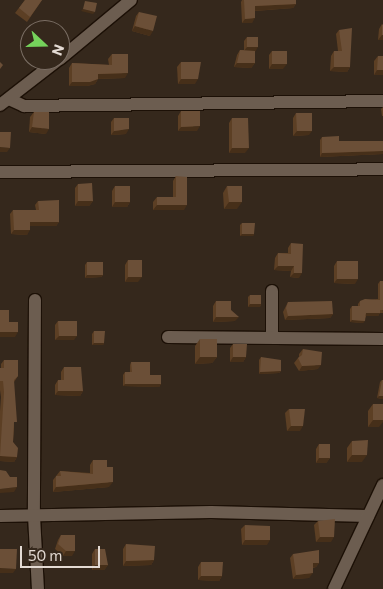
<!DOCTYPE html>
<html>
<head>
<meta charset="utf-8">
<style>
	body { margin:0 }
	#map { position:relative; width:383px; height:589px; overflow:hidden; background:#35281c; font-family:Commissioner,sans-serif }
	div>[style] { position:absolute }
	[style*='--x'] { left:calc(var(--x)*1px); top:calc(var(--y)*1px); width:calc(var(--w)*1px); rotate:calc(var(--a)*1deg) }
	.roads { filter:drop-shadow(1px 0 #1c1006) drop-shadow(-1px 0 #1c1006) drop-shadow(0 1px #1c1006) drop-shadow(0 -1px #1c1006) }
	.minor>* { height:12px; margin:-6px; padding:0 6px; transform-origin:6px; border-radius:6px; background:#6c5d50 }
	.wall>* { inset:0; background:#5c3f24 }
	.shaded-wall>* { inset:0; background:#462f19 }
	.building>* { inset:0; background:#6b4f37 }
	span { translate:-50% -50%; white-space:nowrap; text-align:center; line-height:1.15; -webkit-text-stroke:5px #35281c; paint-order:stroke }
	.north { position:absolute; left:20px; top:20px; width:50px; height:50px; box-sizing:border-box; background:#35281c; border:1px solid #7b6f65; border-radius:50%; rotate:111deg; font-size:14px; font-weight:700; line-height:20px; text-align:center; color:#e3dad3 }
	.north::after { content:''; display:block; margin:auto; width:18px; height:22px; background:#75d25b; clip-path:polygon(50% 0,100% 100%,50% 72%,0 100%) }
	.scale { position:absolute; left:20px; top:546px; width:80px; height:22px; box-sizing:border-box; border:2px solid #e3dad3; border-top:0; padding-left:6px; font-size:15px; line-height:18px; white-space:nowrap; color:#e3dad3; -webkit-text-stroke:4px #35281c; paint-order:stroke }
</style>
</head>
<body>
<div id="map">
	<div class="roads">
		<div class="minor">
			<i style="--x:60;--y:59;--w:92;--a:-39.7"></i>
			<i style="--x:9;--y:99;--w:17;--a:25"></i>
			<i style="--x:24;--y:106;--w:359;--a:-0.8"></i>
			<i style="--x:0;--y:105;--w:73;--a:-37.8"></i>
			<i style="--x:0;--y:172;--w:383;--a:-0.4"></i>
			<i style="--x:272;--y:291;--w:46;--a:90"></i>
			<i style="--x:35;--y:300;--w:216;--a:90.3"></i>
			<i style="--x:34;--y:516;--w:73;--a:86.9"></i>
			<i style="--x:168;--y:337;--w:215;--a:0.5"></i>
			<i style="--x:0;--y:516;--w:211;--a:-1.1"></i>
			<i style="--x:211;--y:512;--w:157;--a:1.5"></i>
			<i style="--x:334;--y:589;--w:115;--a:-64.8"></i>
		</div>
	</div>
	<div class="wall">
		<i style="clip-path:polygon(25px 0,42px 0,27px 22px,15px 13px)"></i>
		<i style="clip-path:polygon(242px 0,296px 0,296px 4px,293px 8px,255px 11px,252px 23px,242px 23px,241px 2px)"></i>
		<i style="clip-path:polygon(139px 12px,150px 36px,132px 31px,136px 16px)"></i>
		<i style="clip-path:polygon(382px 24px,383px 40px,378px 40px,379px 29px)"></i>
		<i style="clip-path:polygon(339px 30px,350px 67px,347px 72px,330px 71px,331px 56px,334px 51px,338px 51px,336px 34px)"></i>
		<i style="clip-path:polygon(30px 33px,30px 47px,23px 42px)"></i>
		<i style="clip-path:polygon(247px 37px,255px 52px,255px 63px,251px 68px,234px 67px,237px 55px,240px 50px,244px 50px,244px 41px)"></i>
		<i style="clip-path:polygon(272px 51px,283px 69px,269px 69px,269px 55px)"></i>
		<i style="clip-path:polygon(112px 54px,125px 78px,98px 79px,95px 84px,87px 86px,69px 86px,69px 68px,72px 63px,109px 65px,108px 59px)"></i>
		<i style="clip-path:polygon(378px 56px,383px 75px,374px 75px,374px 61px)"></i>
		<i style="clip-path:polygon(181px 62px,195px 84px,178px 84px,177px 67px)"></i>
		<i style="clip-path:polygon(383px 107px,383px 116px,382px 116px,381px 109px)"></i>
		<i style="clip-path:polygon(181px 111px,197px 131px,178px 131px,178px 116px)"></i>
		<i style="clip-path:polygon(34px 112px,46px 134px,29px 132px,30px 117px)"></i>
		<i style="clip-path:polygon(296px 113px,309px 135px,293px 136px,293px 118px)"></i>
		<i style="clip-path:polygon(114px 118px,126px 134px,111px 135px,111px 122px)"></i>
		<i style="clip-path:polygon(232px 118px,245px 153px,229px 153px,229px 123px)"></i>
		<i style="clip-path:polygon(322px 137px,339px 141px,383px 141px,383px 154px,320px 157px,320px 140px)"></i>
		<i style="clip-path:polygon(176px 176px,184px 210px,153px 210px,153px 202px,157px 197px,173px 197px,173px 181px)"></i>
		<i style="clip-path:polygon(78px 184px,93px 201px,89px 206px,75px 206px,75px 188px)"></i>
		<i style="clip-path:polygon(115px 186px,130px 202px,127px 207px,112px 207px,112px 191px)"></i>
		<i style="clip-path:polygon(227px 186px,237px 209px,224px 209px,223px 193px)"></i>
		<i style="clip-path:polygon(38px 201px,59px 222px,56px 226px,30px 226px,27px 235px,11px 234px,10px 214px,13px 210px,36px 210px,35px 205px)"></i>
		<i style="clip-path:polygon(242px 223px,254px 234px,253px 236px,240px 236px,240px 225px)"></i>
		<i style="clip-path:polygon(291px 243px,299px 278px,290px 277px,291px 271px,274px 270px,275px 258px,278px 253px,288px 253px,288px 248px)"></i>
		<i style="clip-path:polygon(128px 260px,138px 282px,125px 282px,125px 265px)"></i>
		<i style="clip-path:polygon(337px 261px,355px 284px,334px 283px,334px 266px)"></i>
		<i style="clip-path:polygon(87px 262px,103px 275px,101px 277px,85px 278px,85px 265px)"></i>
		<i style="clip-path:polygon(380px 281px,383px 313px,380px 313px,378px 316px,366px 316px,363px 323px,350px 322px,350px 309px,352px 306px,358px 306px,358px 304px,360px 301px,378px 299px,378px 284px)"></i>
		<i style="clip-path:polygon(250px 295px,261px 304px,260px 307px,248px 307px,248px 297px)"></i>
		<i style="clip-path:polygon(216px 301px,231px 310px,235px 321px,213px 322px,213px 306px)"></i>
		<i style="clip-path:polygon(288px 302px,333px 314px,330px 318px,285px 320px,283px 312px)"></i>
		<i style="clip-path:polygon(58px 321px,74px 340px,55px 340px,55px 325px)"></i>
		<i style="clip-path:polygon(94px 331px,104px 343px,103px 345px,92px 345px,92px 334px)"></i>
		<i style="clip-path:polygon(200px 339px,217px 357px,212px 363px,195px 364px,195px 346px)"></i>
		<i style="clip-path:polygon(233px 344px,246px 357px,243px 362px,230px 362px,230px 348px)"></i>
		<i style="clip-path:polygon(303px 349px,318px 369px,299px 371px,294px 363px,298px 358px,299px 357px,299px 354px)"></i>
		<i style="clip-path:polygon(261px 357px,281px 371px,279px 373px,259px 374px,259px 360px)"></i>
		<i style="clip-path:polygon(4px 360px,18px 376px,14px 382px,14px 427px,13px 442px,17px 457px,14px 462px,0 461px,0 411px,1px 397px,0 390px,0 368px,1px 368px,1px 364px)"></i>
		<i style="clip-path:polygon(131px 362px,161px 384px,159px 387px,123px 386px,123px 375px,125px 372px,130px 372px,130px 365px)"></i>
		<i style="clip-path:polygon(64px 367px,83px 391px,80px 396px,55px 395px,55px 385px,58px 380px,61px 380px,61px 372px)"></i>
		<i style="clip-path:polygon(382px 380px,383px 380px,383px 399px,377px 398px,380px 382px)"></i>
		<i style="clip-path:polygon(373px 404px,379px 427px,368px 427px,368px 411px)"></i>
		<i style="clip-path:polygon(289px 409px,300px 431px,287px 431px,285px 413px)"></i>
		<i style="clip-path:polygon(352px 441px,362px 462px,347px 462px,347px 448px)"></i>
		<i style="clip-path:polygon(319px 444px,330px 458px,326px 463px,316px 463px,316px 449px)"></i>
		<i style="clip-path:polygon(93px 460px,107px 467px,109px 487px,53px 492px,53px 480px,60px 471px,90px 473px,90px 465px)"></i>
		<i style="clip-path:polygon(318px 521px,331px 542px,316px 542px,314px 525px)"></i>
		<i style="clip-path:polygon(245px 525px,267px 545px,242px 545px,241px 529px)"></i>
		<i style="clip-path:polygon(61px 535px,72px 556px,63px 556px,55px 549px,58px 540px)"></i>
		<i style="clip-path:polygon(126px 544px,154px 560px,151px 565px,123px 566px,123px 549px)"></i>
		<i style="clip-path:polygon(95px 549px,108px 565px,104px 570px,92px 570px,92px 554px)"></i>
		<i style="clip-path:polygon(293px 554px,319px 563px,316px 567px,313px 568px,309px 578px,293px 579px,290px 558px)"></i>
		<i style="clip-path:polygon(201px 562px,222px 576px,219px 581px,198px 580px,198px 567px)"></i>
	</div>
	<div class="shaded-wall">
		<i style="clip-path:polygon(296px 4px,293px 8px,252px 11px,255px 6px)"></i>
		<i style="clip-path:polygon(83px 9px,95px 12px,93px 14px,81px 11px)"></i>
		<i style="clip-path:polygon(255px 18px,252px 23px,242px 23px,245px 19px)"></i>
		<i style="clip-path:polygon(135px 26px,153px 31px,150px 36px,132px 31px)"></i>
		<i style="clip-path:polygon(382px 35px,383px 35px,383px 40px,378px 40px)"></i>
		<i style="clip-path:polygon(247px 47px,258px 47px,255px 52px,244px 51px)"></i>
		<i style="clip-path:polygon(237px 63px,255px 63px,251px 68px,234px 67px)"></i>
		<i style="clip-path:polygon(272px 64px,287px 64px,283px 69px,269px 69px)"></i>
		<i style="clip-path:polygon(334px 67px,350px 67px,347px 72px,330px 71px)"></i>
		<i style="clip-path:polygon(377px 70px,383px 70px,383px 75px,374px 75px)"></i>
		<i style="clip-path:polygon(128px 73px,125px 78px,95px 79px,98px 74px)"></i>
		<i style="clip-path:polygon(98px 79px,95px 84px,87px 86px,69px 86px,72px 82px)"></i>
		<i style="clip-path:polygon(181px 79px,198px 79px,195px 84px,178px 84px)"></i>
		<i style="clip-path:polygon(200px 126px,197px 131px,178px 131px,181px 127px)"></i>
		<i style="clip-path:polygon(32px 127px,49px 129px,46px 134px,29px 132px)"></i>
		<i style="clip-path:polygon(129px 129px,126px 134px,111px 135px,114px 131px)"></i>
		<i style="clip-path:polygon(297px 131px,312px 131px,309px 135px,293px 136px)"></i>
		<i style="clip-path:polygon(0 147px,10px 148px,7px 152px,0 152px)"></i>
		<i style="clip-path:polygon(232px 148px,249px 148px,245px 153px,229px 153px)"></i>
		<i style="clip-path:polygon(383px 151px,383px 154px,320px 157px,322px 153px)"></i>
		<i style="clip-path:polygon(78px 201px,93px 201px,89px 206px,75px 206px)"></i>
		<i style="clip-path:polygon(115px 202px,130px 202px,127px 207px,112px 207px)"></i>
		<i style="clip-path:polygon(229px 202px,242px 202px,237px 209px,224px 209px)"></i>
		<i style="clip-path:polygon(157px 205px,187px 205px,184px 210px,153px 210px)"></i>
		<i style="clip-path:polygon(30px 222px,59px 222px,56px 226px,27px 226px)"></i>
		<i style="clip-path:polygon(14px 230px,30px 230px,27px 235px,11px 234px)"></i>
		<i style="clip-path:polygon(242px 234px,254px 234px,253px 236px,240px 236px)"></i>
		<i style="clip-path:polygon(278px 266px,294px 266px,291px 271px,274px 270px)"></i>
		<i style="clip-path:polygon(294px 273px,302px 273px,299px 278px,290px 277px)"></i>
		<i style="clip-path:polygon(87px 275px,103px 275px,101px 277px,85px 278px)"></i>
		<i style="clip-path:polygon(128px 277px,142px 277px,138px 282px,125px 282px)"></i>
		<i style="clip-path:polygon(337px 279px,358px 279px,355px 284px,334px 283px)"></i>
		<i style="clip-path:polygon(250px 304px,261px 304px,260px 307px,248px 307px)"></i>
		<i style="clip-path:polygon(366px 313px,380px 313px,378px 316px,364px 316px)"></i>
		<i style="clip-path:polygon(333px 314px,330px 318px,285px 320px,288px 316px)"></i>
		<i style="clip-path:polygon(216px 317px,239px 317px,235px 321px,213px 322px)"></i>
		<i style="clip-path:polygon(352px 320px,365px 321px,363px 323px,350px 322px)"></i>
		<i style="clip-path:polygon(0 332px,18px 332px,15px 337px,0 337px)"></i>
		<i style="clip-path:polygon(59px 336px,77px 336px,74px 340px,55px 340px)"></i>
		<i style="clip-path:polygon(94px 343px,104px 343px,103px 345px,92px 345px)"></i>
		<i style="clip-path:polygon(200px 357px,217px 357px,212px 363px,195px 364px)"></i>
		<i style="clip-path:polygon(233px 357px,246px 357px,243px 362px,230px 362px)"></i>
		<i style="clip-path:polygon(321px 365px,318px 369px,299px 371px,302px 366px)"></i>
		<i style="clip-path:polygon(281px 371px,279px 373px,259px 374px,260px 372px)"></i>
		<i style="clip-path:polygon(125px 384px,161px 384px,159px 387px,123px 386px)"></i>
		<i style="clip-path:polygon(58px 391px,83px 391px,80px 396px,55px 395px)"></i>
		<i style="clip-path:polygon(379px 396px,383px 396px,383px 399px,377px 398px)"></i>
		<i style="clip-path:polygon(373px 420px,383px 420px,383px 422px,379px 427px,368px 427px)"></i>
		<i style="clip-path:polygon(291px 426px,303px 426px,300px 431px,287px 431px)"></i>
		<i style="clip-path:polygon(352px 455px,367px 455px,362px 462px,347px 462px)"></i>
		<i style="clip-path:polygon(0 456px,17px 457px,14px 462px,0 461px)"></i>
		<i style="clip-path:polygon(319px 458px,330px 458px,326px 463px,316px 463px)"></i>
		<i style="clip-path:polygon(113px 482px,109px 487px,53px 492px,56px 487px)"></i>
		<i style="clip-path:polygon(17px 487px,14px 492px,0 493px,0 489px)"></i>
		<i style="clip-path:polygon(320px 537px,334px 537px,331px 542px,316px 542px)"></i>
		<i style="clip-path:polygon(245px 540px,270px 540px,267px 545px,242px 545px)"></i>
		<i style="clip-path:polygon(66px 551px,75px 551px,72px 556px,63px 556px)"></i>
		<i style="clip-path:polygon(154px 560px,151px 565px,123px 566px,126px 561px)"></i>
		<i style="clip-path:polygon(313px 563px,319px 563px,316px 567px,309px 568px)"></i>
		<i style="clip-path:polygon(95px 565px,108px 565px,104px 570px,92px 570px)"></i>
		<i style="clip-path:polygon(0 568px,16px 569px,13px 573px,0 573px)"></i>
		<i style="clip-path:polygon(313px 573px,309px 578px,293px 579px,296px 575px)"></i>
		<i style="clip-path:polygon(201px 576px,222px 576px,219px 581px,198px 580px)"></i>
	</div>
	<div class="building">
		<i style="clip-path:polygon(25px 0,42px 0,30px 17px,19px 8px)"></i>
		<i style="clip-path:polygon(244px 0,296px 0,296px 4px,255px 6px,255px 18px,245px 19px)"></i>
		<i style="clip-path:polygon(85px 1px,97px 3px,95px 12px,83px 9px)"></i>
		<i style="clip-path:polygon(139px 12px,157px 16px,153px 31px,135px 26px)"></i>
		<i style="clip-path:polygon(37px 24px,45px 30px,32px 30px)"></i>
		<i style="clip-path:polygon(382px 24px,383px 25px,383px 35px,382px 35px)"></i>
		<i style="clip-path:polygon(352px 28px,350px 67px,334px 67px,334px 51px,342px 51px,339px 30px)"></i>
		<i style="clip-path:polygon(30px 33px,30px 40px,26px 37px)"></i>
		<i style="clip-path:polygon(247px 37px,258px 37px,258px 47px,247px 47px)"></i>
		<i style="clip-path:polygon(240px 50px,255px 51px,255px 63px,237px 63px)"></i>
		<i style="clip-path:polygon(272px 51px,287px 51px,287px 64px,272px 64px)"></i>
		<i style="clip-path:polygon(112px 54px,128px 54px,128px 73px,98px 74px,98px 79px,90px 82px,72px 82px,72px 63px,112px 65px)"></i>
		<i style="clip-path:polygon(378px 56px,383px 56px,383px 70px,377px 70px)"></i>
		<i style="clip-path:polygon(0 62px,3px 65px,0 69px)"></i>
		<i style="clip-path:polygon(181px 62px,201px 62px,198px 79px,181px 79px)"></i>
		<i style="clip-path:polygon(181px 111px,200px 111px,200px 126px,181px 127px)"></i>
		<i style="clip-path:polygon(34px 112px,49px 112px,49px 129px,32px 127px)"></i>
		<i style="clip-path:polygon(296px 113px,312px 113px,312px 131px,297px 131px)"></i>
		<i style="clip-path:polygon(114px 118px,129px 118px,129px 129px,114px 131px)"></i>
		<i style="clip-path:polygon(232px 118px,248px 118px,249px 148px,232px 148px)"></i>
		<i style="clip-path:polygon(0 132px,11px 132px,10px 148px,0 147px)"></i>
		<i style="clip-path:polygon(339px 136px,339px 141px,383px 141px,383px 151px,322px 153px,322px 137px)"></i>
		<i style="clip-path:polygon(176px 176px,187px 177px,187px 205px,157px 205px,157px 197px,176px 197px)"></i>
		<i style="clip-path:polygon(92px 183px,93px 201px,78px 201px,78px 184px)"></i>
		<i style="clip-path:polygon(115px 186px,130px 186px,130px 202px,115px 202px)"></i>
		<i style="clip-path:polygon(227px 186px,242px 186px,242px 202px,229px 202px)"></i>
		<i style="clip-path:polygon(59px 200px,59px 222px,30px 222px,30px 230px,14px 230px,13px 210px,39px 210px,38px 201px)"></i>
		<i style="clip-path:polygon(242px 223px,255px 223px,254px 234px,242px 234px)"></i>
		<i style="clip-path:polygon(291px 243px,303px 244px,302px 273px,294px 273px,294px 266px,278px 266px,278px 253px,291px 254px)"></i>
		<i style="clip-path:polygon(128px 260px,142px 260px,142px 277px,128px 277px)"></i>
		<i style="clip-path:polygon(337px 261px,358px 261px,358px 279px,337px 279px)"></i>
		<i style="clip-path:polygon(87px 262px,103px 262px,103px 275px,87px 275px)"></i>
		<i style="clip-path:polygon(380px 281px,383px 281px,383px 310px,380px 310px,380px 313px,366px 313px,365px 321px,352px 320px,352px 306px,360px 306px,360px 301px,365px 299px,380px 300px)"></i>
		<i style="clip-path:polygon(250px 295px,261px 295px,261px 304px,250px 304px)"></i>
		<i style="clip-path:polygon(216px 301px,231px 301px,231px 310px,239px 317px,216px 317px)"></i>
		<i style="clip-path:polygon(332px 301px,333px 314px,288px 316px,286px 308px,288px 302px)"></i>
		<i style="clip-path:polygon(0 310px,9px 310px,9px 322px,18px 322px,18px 332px,0 332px)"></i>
		<i style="clip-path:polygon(58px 321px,77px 321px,77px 336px,59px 336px)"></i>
		<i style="clip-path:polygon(94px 331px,105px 331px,104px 343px,94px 343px)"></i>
		<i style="clip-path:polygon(200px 339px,217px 339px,217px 357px,200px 357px)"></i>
		<i style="clip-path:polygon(233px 344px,247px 344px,246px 357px,233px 357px)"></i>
		<i style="clip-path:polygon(303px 349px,322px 352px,321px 365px,302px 366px,298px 358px,302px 355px)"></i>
		<i style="clip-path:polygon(261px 357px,281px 360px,281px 371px,260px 372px)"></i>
		<i style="clip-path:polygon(4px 360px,18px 360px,18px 376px,14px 380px,17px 422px,14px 422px,13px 442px,18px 448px,17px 457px,0 456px,4px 392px,3px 381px,0 381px,0 368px,4px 368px)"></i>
		<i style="clip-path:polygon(131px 362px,150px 362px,150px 375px,161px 375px,161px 384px,125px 384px,125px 372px,132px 372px)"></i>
		<i style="clip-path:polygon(64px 367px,81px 367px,83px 391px,58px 391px,58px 380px,64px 380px)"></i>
		<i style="clip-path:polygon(382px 380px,383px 380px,383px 396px,379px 396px)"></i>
		<i style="clip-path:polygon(373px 404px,383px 404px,383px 420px,373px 420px)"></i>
		<i style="clip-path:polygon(289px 409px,305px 409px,303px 426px,291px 426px)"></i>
		<i style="clip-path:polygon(368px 440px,367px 455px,352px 455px,352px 441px)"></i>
		<i style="clip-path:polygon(319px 444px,330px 444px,330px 458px,319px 458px)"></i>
		<i style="clip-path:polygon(93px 460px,107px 460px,107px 467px,113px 467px,113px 482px,56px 487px,56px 476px,61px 476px,60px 471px,93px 474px)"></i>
		<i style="clip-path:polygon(0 470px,6px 471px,10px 477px,17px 477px,17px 487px,0 489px)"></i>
		<i style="clip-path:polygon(335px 519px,334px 537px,320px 537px,318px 521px)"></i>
		<i style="clip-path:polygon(245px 525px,270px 526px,270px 540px,245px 540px)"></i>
		<i style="clip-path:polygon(61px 535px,75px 535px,75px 551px,66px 551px,58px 544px)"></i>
		<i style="clip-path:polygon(126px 544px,155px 546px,154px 560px,126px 561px)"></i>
		<i style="clip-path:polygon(0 549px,17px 549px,16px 569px,0 568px)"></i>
		<i style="clip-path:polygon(95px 549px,105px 549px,108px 565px,95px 565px)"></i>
		<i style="clip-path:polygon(319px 550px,319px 563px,313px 563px,313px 573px,296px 575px,293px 554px)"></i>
		<i style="clip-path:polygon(201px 562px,223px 562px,222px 576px,201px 576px)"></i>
	</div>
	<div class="north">N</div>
	<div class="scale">50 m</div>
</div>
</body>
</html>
